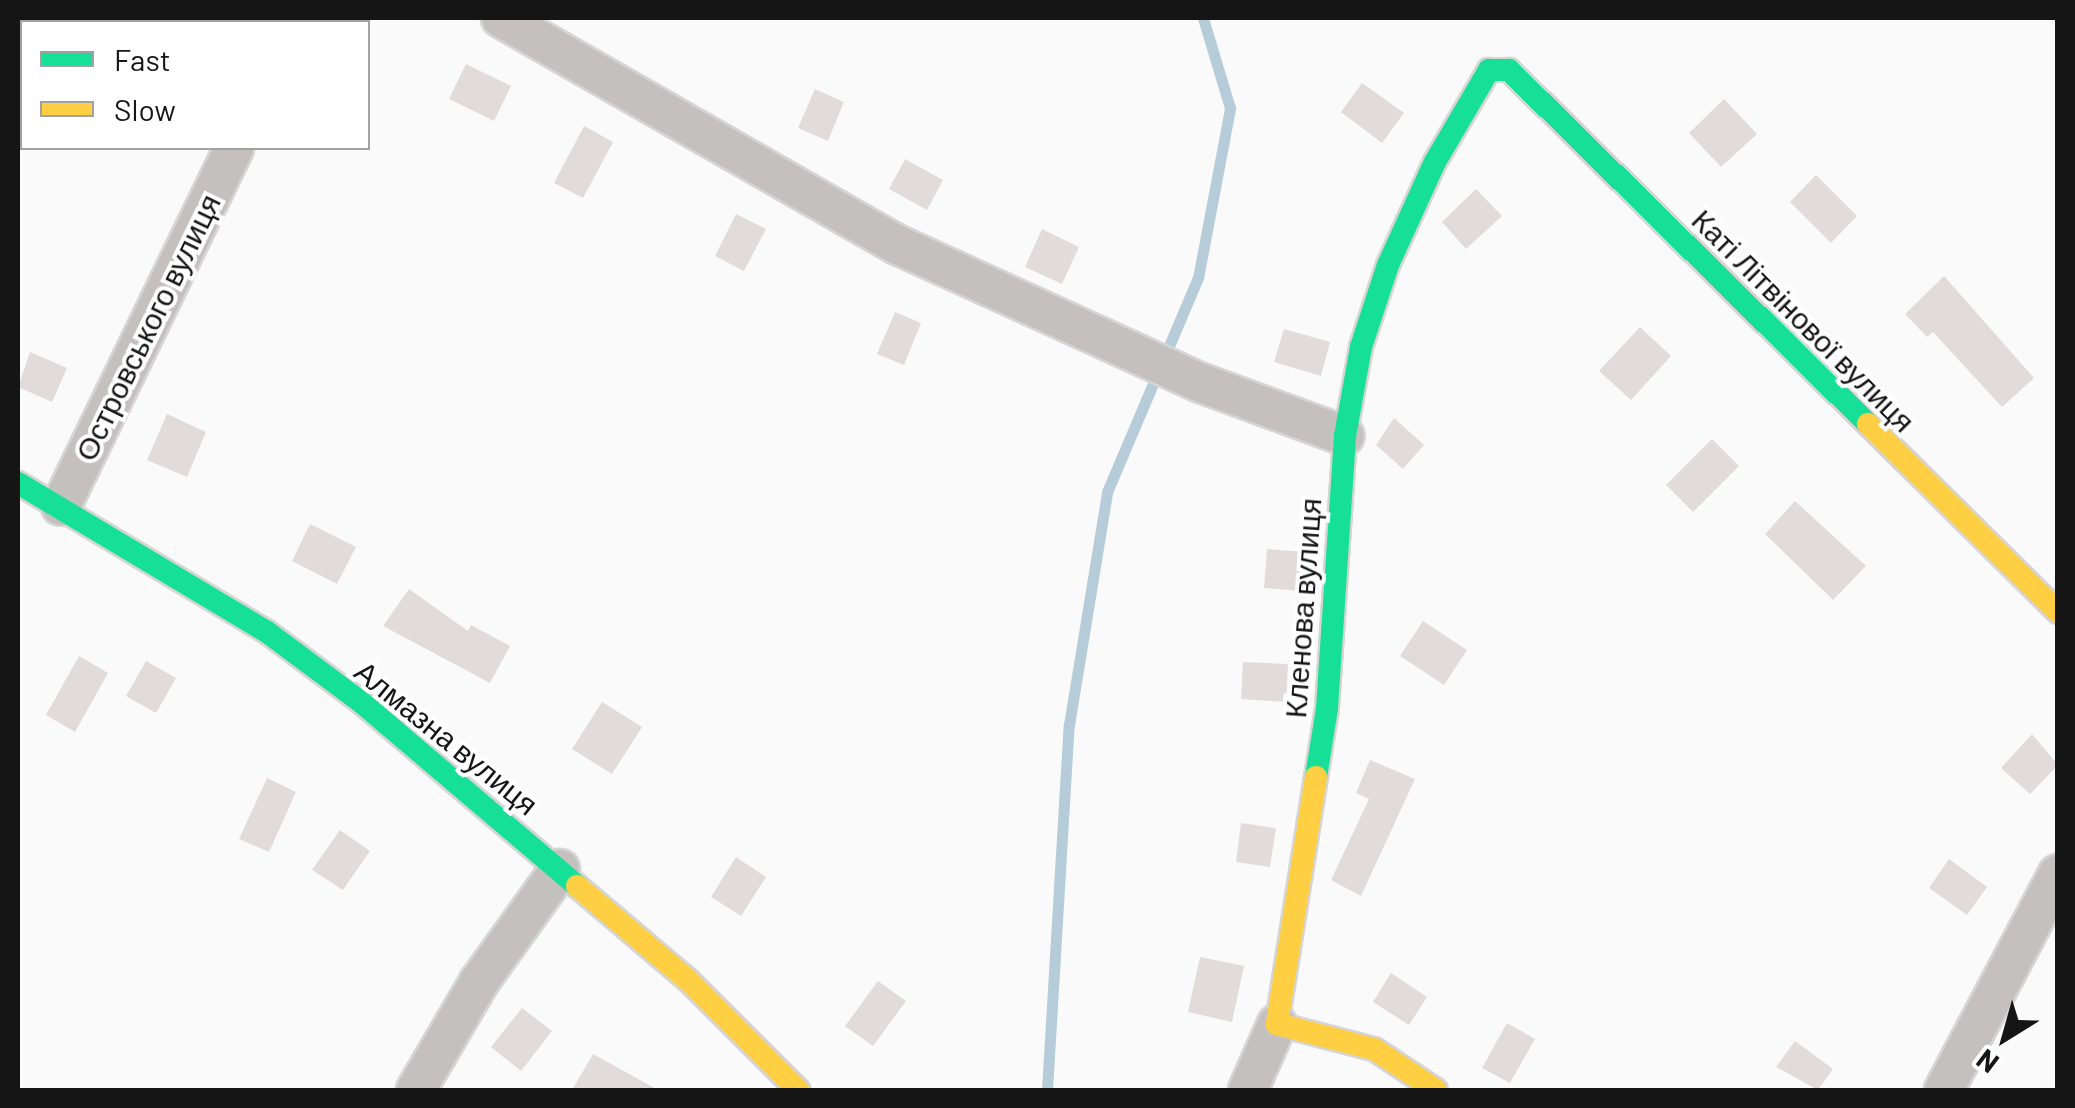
<!DOCTYPE html>
<html>
<head>
<meta charset="utf-8">
<style>
	body { margin:0 }
	#map { position:relative; width:2075px; height:1108px; overflow:hidden; background:#fafafb; font-family:Barlow,sans-serif }
	div>[style] { position:absolute }
	[style*='--x'] { left:calc(var(--x)*1px); top:calc(var(--y)*1px); width:calc(var(--w)*1px); rotate:calc(var(--a)*1deg) }
	.stream>* { height:11px; margin:-5.5px; padding:0 5.5px; transform-origin:5.5px; border-radius:5.5px; background:#b7ccd9 }
	.building>* { inset:0; background:#e2dbdb }
	.roads { filter:drop-shadow(2px 0 #d5d5d6) drop-shadow(-2px 0 #d5d5d6) drop-shadow(0 2px #d5d5d6) drop-shadow(0 -2px #d5d5d6) }
	.street>* { height:38px; margin:-19px; padding:0 19px; transform-origin:19px; border-radius:19px; background:#c4c0bf }
	.fast>* { height:22px; margin:-11px; padding:0 11px; transform-origin:11px; border-radius:11px; background:#16e098 }
	.slow>* { height:22px; margin:-11px; padding:0 11px; transform-origin:11px; border-radius:11px; background:#ffcf43 }
	span { translate:-50% -50%; white-space:nowrap; text-align:center; line-height:1.15; -webkit-text-stroke:8px #fff; paint-order:stroke }
	.street-label { font-size:30px; color:#151516 }
	.frame { position:absolute; inset:0; border:20px solid #151516; pointer-events:none }
	.legend { position:absolute; left:20px; top:20px; width:350px; height:130px; box-sizing:border-box; background:#fff; border:2px solid #a1a1a2; margin:0; padding:12px 18px; list-style:none; font-size:30px; color:#151516 }
	.legend li { display:flex; align-items:center; gap:20px; height:50px }
	.legend b { width:50px; border:2px solid #a1a1a2 }
	.north { position:absolute; left:1955px; top:988px; width:100px; height:100px; -webkit-text-stroke:8px #fff; paint-order:stroke; rotate:217deg; font-size:28px; font-weight:700; line-height:40px; text-align:center; color:#151516 }
	.north::after { content:''; display:block; margin:auto; width:35px; height:45px; background:#151516; clip-path:polygon(50% 0,100% 100%,50% 72%,0 100%) }
</style>
</head>
<body>
<div id="map">
	<div class="stream">
		<i style="--x:1047;--y:1090;--w:366;--a:-86.6"></i>
		<i style="--x:1069;--y:725;--w:236;--a:-80.7"></i>
		<i style="--x:1107;--y:492;--w:233;--a:-67"></i>
		<i style="--x:1198;--y:278;--w:173;--a:-79.3"></i>
		<i style="--x:1230;--y:108;--w:94;--a:-106.7"></i>
	</div>
	<div class="building">
		<i style="clip-path:polygon(466px 64px,511px 86px,494px 121px,449px 99px)"></i>
		<i style="clip-path:polygon(1362px 83px,1404px 113px,1382px 143px,1341px 112px)"></i>
		<i style="clip-path:polygon(815px 89px,844px 102px,828px 141px,798px 128px)"></i>
		<i style="clip-path:polygon(1724px 99px,1757px 134px,1721px 167px,1689px 133px)"></i>
		<i style="clip-path:polygon(584px 126px,613px 142px,583px 198px,554px 183px)"></i>
		<i style="clip-path:polygon(905px 159px,943px 180px,927px 210px,889px 189px)"></i>
		<i style="clip-path:polygon(1816px 175px,1857px 216px,1831px 243px,1790px 202px)"></i>
		<i style="clip-path:polygon(1476px 189px,1502px 216px,1466px 249px,1442px 222px)"></i>
		<i style="clip-path:polygon(736px 214px,766px 229px,744px 271px,715px 256px)"></i>
		<i style="clip-path:polygon(1042px 229px,1079px 247px,1062px 284px,1025px 267px)"></i>
		<i style="clip-path:polygon(1944px 276px,2034px 378px,2002px 407px,1933px 332px,1927px 337px,1905px 314px)"></i>
		<i style="clip-path:polygon(895px 312px,921px 323px,904px 365px,877px 354px)"></i>
		<i style="clip-path:polygon(1640px 327px,1671px 356px,1631px 400px,1599px 371px)"></i>
		<i style="clip-path:polygon(1284px 329px,1330px 342px,1321px 376px,1274px 362px)"></i>
		<i style="clip-path:polygon(30px 352px,67px 368px,52px 402px,18px 387px)"></i>
		<i style="clip-path:polygon(167px 414px,206px 432px,187px 477px,147px 460px)"></i>
		<i style="clip-path:polygon(1394px 418px,1424px 445px,1403px 469px,1376px 445px)"></i>
		<i style="clip-path:polygon(1712px 439px,1739px 466px,1693px 512px,1666px 485px)"></i>
		<i style="clip-path:polygon(1795px 501px,1866px 566px,1833px 600px,1765px 534px)"></i>
		<i style="clip-path:polygon(310px 524px,356px 547px,337px 584px,292px 561px)"></i>
		<i style="clip-path:polygon(1267px 549px,1306px 552px,1303px 591px,1264px 588px)"></i>
		<i style="clip-path:polygon(409px 589px,468px 631px,471px 625px,510px 646px,490px 683px,383px 626px)"></i>
		<i style="clip-path:polygon(1423px 621px,1467px 650px,1444px 685px,1400px 656px)"></i>
		<i style="clip-path:polygon(79px 656px,108px 673px,75px 732px,46px 715px)"></i>
		<i style="clip-path:polygon(146px 661px,176px 678px,156px 713px,126px 696px)"></i>
		<i style="clip-path:polygon(1243px 662px,1288px 664px,1286px 702px,1241px 699px)"></i>
		<i style="clip-path:polygon(602px 702px,642px 727px,612px 774px,572px 749px)"></i>
		<i style="clip-path:polygon(2032px 734px,2058px 765px,2030px 794px,2001px 768px)"></i>
		<i style="clip-path:polygon(1370px 760px,1415px 779px,1361px 896px,1331px 880px,1369px 799px,1356px 793px)"></i>
		<i style="clip-path:polygon(267px 778px,296px 792px,269px 852px,239px 839px)"></i>
		<i style="clip-path:polygon(1241px 823px,1276px 828px,1270px 867px,1236px 862px)"></i>
		<i style="clip-path:polygon(340px 830px,370px 851px,343px 890px,312px 870px)"></i>
		<i style="clip-path:polygon(736px 857px,766px 877px,741px 916px,711px 897px)"></i>
		<i style="clip-path:polygon(1949px 859px,1987px 887px,1967px 915px,1929px 888px)"></i>
		<i style="clip-path:polygon(1200px 957px,1244px 966px,1232px 1022px,1188px 1012px)"></i>
		<i style="clip-path:polygon(1391px 973px,1427px 997px,1409px 1025px,1373px 1002px)"></i>
		<i style="clip-path:polygon(878px 981px,906px 1001px,873px 1046px,845px 1026px)"></i>
		<i style="clip-path:polygon(522px 1008px,552px 1031px,521px 1071px,491px 1047px)"></i>
		<i style="clip-path:polygon(1507px 1023px,1535px 1039px,1510px 1083px,1482px 1068px)"></i>
		<i style="clip-path:polygon(1795px 1041px,1833px 1069px,1818px 1090px,1776px 1067px)"></i>
		<i style="clip-path:polygon(593px 1054px,658px 1090px,572px 1090px)"></i>
	</div>
	<div class="roads">
		<div class="street">
			<i style="--x:501;--y:18;--w:457;--a:29.8"></i>
			<i style="--x:898;--y:245;--w:333;--a:24.5"></i>
			<i style="--x:1201;--y:383;--w:153;--a:20.2"></i>
			<i style="--x:294;--y:22;--w:4;--a:-63"></i>
			<i style="--x:61;--y:506;--w:398;--a:-64.2"></i>
			<i style="--x:416;--y:1090;--w:125;--a:-59.7"></i>
			<i style="--x:479;--y:982;--w:139;--a:-54.4"></i>
			<i style="--x:1248;--y:1090;--w:72;--a:-66.3"></i>
			<i style="--x:1944;--y:1090;--w:244;--a:-62.2"></i>
		</div>
		<div class="fast">
			<i style="--x:18;--y:483;--w:290;--a:30.9"></i>
			<i style="--x:267;--y:632;--w:117;--a:36.7"></i>
			<i style="--x:361;--y:702;--w:284;--a:40.4"></i>
			<i style="--x:1316;--y:777;--w:70;--a:-80.9"></i>
			<i style="--x:1327;--y:708;--w:273;--a:-86.2"></i>
			<i style="--x:1345;--y:436;--w:90;--a:-79.8"></i>
			<i style="--x:1361;--y:347;--w:86;--a:-71.8"></i>
			<i style="--x:1388;--y:265;--w:113;--a:-65.5"></i>
			<i style="--x:1435;--y:162;--w:107;--a:-59.6"></i>
			<i style="--x:1489;--y:70;--w:20;--a:0"></i>
			<i style="--x:1509;--y:70;--w:504;--a:44.6"></i>
		</div>
		<div class="slow">
			<i style="--x:1868;--y:424;--w:267;--a:44.7"></i>
			<i style="--x:1316;--y:777;--w:250;--a:99"></i>
			<i style="--x:1277;--y:1024;--w:100;--a:14.5"></i>
			<i style="--x:1374;--y:1049;--w:74;--a:33.5"></i>
			<i style="--x:577;--y:886;--w:145;--a:40.3"></i>
			<i style="--x:688;--y:980;--w:156;--a:45"></i>
		</div>
	</div>
	<div class="street-label">
		<span style="left:1804px;top:320px;rotate:45deg">Каті Літвінової вулиця</span>
		<span style="left:147px;top:327px;rotate:-64deg">Островського вулиця</span>
		<span style="left:1302px;top:608px;rotate:-86deg">Кленова вулиця</span>
		<span style="left:447px;top:737px;rotate:39deg">Алмазна вулиця</span>
	</div>
	<div class="frame"></div>
	<ul class="legend">
	<li><b style="height:12px;background:#16e098"></b>Fast</li>
	<li><b style="height:12px;background:#ffcf43"></b>Slow</li>
	</ul>
	<div class="north">N</div>
</div>
</body>
</html>
